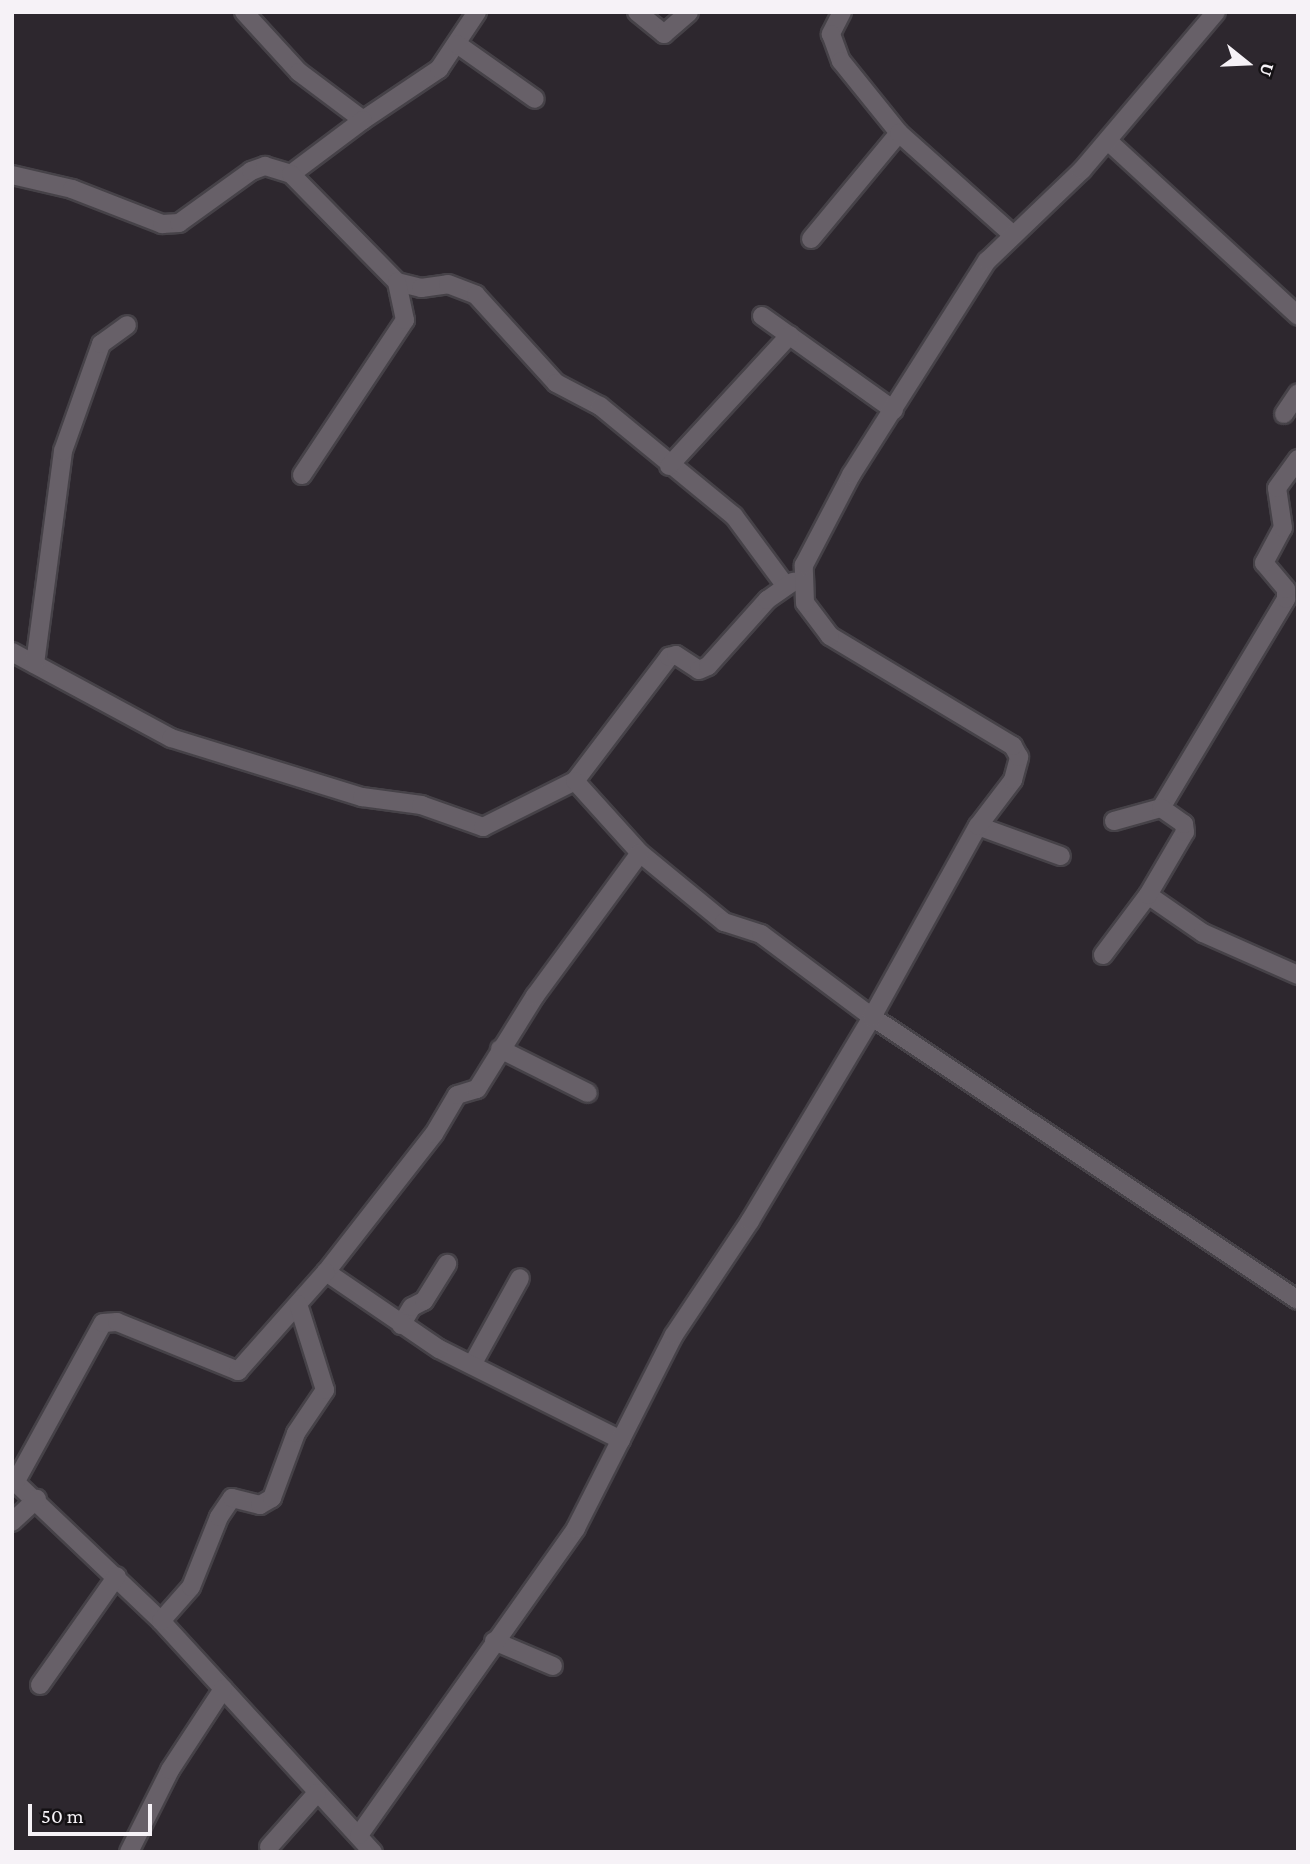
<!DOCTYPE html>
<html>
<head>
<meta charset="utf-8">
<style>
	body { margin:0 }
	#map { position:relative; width:1310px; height:1864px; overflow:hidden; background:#2d272e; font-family:"Crimson Pro",serif }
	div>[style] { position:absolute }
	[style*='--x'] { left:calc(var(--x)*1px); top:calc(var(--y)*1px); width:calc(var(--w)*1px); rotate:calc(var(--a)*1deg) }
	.roads { filter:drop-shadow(2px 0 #464248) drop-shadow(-2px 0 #464248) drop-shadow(0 2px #464248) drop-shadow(0 -2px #464248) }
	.minor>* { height:18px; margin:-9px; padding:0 9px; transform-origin:9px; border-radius:9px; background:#676068 }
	span { translate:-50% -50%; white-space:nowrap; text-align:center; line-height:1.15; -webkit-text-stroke:6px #141114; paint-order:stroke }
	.frame { position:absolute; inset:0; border:14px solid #f6f2f7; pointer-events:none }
	.north { position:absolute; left:1212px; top:28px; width:70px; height:70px; -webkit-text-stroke:5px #141114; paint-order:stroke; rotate:108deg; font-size:19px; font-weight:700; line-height:28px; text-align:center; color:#f6f2f7 }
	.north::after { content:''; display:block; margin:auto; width:24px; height:32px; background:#f6f2f7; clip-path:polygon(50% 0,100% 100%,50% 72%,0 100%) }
	.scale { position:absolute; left:28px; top:1804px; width:124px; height:32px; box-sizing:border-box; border:4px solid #f6f2f7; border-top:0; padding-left:9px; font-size:21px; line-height:24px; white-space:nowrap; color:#f6f2f7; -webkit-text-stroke:5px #141114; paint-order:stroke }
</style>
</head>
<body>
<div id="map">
	<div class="roads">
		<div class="minor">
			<i style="--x:244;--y:12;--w:81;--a:47.5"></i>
			<i style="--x:299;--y:72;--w:80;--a:36.9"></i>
			<i style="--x:363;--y:120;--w:92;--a:-33.9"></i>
			<i style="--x:439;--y:69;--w:69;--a:-56.3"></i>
			<i style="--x:637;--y:12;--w:35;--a:39"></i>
			<i style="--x:664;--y:34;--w:33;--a:-41"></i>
			<i style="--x:842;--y:12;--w:25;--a:117"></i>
			<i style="--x:831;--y:34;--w:29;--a:70"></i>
			<i style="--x:841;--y:61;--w:92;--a:51.1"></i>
			<i style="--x:457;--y:44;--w:95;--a:35.2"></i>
			<i style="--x:1108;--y:141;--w:258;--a:42.6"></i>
			<i style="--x:291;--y:174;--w:90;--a:-36.9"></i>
			<i style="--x:12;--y:175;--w:62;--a:13.1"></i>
			<i style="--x:72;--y:189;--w:97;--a:21.3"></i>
			<i style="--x:162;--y:224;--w:17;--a:-3"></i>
			<i style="--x:179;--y:223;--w:89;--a:-35.8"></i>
			<i style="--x:251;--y:171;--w:15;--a:-20"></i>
			<i style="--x:265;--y:166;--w:27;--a:17"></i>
			<i style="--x:291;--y:174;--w:151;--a:45.5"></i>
			<i style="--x:397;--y:282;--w:25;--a:14"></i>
			<i style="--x:421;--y:288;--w:27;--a:-8"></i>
			<i style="--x:448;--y:284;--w:30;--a:21"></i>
			<i style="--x:476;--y:295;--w:119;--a:47.7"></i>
			<i style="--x:556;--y:383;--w:50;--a:27.6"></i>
			<i style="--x:600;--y:406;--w:173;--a:39.4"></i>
			<i style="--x:734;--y:516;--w:86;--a:53.5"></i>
			<i style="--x:811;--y:239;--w:138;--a:-50.3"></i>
			<i style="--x:899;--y:133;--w:153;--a:41.8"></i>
			<i style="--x:762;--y:316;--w:162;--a:35.5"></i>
			<i style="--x:1284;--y:414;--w:25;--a:-56"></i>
			<i style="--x:669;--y:466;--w:178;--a:-47.3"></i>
			<i style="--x:302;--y:475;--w:186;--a:-56.4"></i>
			<i style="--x:405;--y:320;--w:39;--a:-102"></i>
			<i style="--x:12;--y:652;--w:181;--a:28.4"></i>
			<i style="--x:171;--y:738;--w:200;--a:17.2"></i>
			<i style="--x:362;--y:797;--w:60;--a:7.7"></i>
			<i style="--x:421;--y:805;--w:66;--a:19.5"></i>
			<i style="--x:483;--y:827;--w:103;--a:-26.6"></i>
			<i style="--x:575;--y:781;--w:156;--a:-52.8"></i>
			<i style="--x:669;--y:657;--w:7;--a:-16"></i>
			<i style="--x:676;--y:655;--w:27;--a:33"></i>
			<i style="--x:699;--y:670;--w:10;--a:-24"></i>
			<i style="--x:708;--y:666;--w:89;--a:-48.2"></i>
			<i style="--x:767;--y:600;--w:32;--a:-35"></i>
			<i style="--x:35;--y:664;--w:215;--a:-82.5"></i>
			<i style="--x:63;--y:451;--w:114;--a:-70.4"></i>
			<i style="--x:101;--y:344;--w:32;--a:-36"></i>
			<i style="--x:575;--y:781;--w:97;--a:47.9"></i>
			<i style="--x:640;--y:853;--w:109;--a:39.4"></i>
			<i style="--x:724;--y:922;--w:39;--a:18"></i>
			<i style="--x:761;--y:934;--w:139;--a:36.8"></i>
			<i style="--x:872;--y:1017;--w:511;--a:33.6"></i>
			<i style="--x:1114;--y:821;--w:49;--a:-15.5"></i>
			<i style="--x:1161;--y:808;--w:244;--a:-59.1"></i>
			<i style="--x:1286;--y:599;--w:10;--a:-90"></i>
			<i style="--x:1286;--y:589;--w:34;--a:-130"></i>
			<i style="--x:1264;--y:563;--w:40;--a:-62"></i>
			<i style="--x:1283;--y:528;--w:40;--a:-98.5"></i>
			<i style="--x:1277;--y:488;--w:36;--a:-54"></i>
			<i style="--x:978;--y:826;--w:88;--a:19.9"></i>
			<i style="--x:1148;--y:895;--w:67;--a:34.6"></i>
			<i style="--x:1203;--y:933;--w:104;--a:23.9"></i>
			<i style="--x:1103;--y:955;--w:75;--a:-53.1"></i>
			<i style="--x:1148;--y:895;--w:73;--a:-59.6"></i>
			<i style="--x:1185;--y:832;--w:8;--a:-97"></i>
			<i style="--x:1184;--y:824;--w:28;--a:-145"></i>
			<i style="--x:500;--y:1049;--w:98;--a:26.6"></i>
			<i style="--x:401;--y:1325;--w:21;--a:-59"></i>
			<i style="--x:412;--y:1307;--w:13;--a:-27"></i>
			<i style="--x:424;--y:1301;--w:44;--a:-58.1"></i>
			<i style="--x:472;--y:1365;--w:99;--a:-61.1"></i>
			<i style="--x:621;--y:1440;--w:203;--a:-153.4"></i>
			<i style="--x:439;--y:1349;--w:137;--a:-145.7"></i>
			<i style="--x:326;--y:1272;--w:175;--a:-52"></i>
			<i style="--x:434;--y:1134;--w:45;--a:-59.5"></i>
			<i style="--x:457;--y:1095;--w:21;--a:-17"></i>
			<i style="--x:477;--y:1089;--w:110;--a:-58.1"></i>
			<i style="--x:535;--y:996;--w:177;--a:-53.7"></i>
			<i style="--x:12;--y:1479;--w:206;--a:43.6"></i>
			<i style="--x:161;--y:1621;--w:314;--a:47.5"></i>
			<i style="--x:16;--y:1481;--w:180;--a:-61.2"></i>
			<i style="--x:103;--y:1323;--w:14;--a:-4"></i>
			<i style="--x:117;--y:1322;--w:131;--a:22"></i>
			<i style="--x:238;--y:1371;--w:132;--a:-48.4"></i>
			<i style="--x:12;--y:1522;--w:34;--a:-43"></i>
			<i style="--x:161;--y:1621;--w:45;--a:-48.6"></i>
			<i style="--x:191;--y:1587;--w:75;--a:-68.2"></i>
			<i style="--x:219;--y:1517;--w:23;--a:-56"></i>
			<i style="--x:232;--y:1498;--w:29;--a:14"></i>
			<i style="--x:260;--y:1505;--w:14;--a:-30"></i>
			<i style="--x:272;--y:1498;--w:69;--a:-69.7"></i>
			<i style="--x:296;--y:1433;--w:52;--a:-56"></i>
			<i style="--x:325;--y:1390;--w:90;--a:-107.4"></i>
			<i style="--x:494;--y:1641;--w:64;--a:23"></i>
			<i style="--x:40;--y:1685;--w:133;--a:-54.8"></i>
			<i style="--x:359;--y:1835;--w:376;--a:-54.7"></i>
			<i style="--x:576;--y:1528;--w:216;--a:-63.1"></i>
			<i style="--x:674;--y:1335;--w:137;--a:-56.3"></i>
			<i style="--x:750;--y:1221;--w:238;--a:-59.1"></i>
			<i style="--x:872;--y:1017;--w:218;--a:-61"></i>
			<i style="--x:978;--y:826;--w:58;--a:-52.7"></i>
			<i style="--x:1013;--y:780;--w:24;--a:-75"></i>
			<i style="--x:1019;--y:757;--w:13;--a:-119"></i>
			<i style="--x:1013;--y:746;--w:214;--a:-149"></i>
			<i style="--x:830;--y:636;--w:41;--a:-127.1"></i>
			<i style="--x:805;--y:603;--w:38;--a:-92"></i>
			<i style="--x:804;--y:565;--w:102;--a:-62.4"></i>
			<i style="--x:851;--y:475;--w:254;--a:-57.6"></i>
			<i style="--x:987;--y:261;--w:132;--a:-43.8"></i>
			<i style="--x:1082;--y:170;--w:207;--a:-49.7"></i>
			<i style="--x:269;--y:1847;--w:72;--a:-48.4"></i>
			<i style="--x:129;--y:1852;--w:92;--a:-63.4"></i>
			<i style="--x:170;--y:1770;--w:97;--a:-56.8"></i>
		</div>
	</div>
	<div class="frame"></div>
	<div class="north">U</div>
	<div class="scale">50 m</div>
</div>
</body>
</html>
